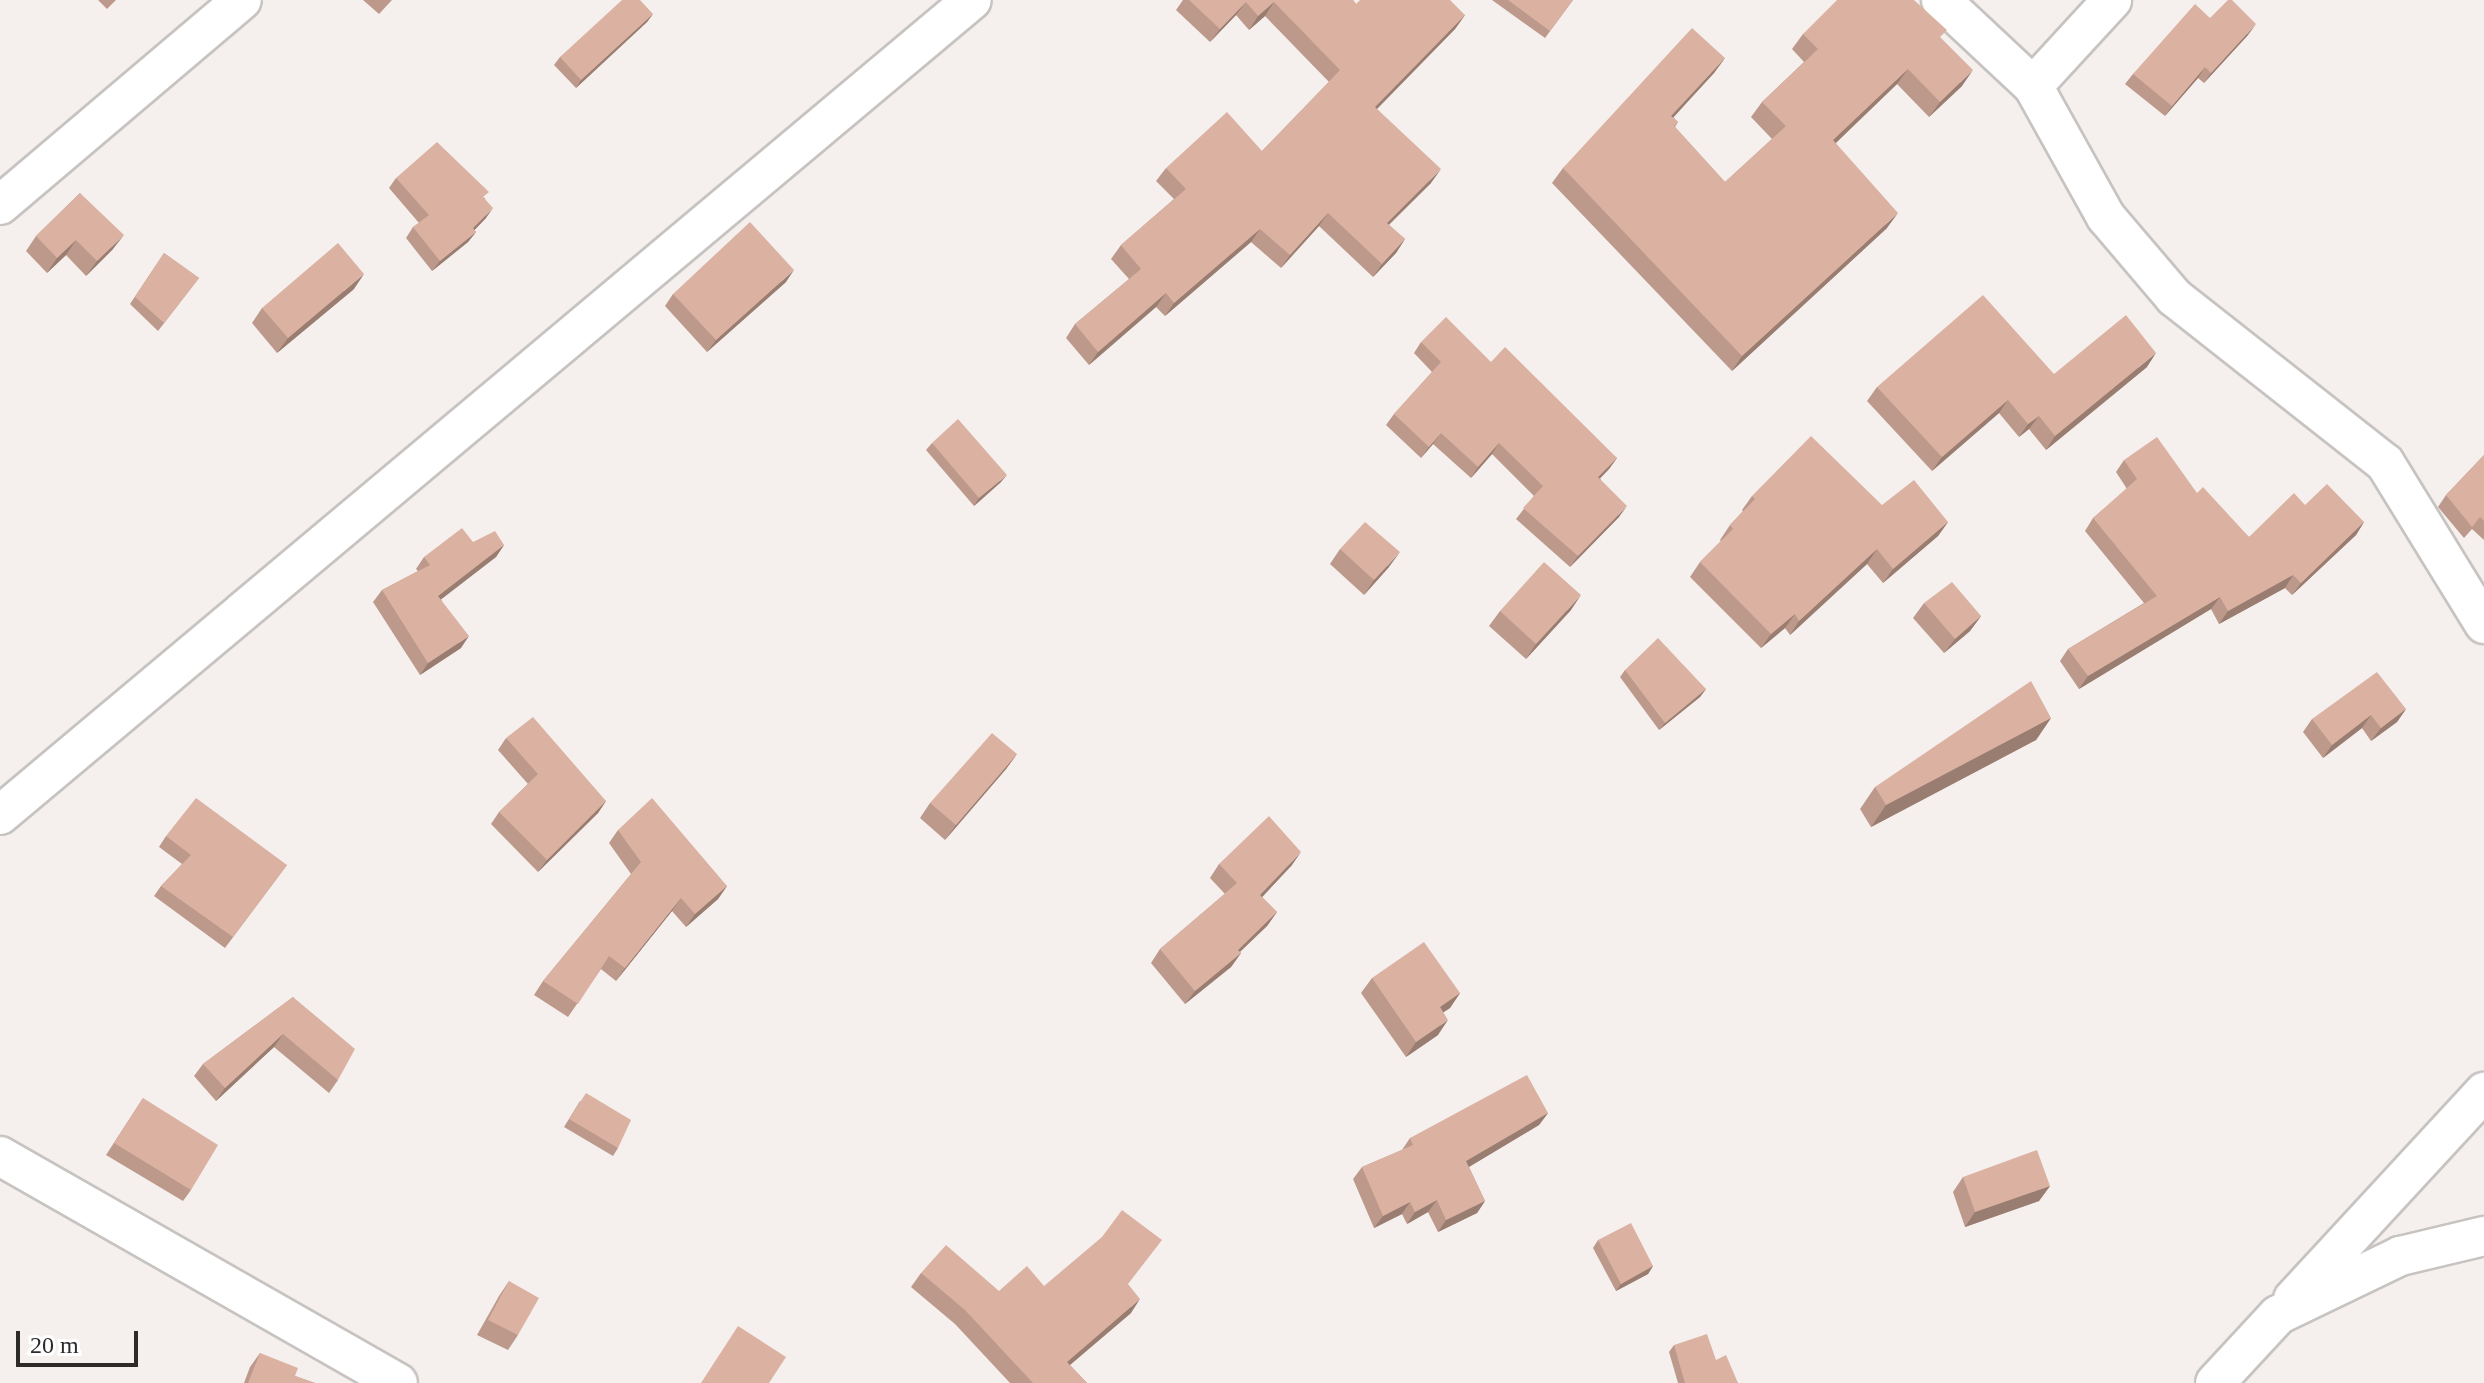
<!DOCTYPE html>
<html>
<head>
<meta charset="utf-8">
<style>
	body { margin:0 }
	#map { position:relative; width:2484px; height:1383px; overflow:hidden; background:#f5f0ee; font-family:Georgia,serif }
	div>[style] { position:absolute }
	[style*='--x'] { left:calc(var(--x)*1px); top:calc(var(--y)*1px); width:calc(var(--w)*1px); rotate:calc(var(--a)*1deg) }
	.roads { filter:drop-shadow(2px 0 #c7c3c1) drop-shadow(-2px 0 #c7c3c1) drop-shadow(0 2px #c7c3c1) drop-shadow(0 -2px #c7c3c1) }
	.minor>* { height:38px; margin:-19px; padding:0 19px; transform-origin:19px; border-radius:19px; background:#fff }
	.wall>* { inset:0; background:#bc998b }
	.shaded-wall>* { inset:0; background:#997d71 }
	.building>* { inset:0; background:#dbb2a2 }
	span { translate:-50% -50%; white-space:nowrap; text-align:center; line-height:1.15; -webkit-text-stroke:6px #fff; paint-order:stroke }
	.scale { position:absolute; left:16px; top:1331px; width:122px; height:36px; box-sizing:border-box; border:4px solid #2c2b2a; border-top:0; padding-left:10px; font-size:24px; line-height:28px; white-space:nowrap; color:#2c2b2a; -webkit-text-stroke:6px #fff; paint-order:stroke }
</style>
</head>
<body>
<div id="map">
	<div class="roads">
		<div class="minor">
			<i style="--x:1941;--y:0;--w:126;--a:43.1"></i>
			<i style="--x:2033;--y:86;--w:150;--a:60.9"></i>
			<i style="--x:2106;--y:217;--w:105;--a:49.6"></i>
			<i style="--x:2174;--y:297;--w:268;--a:38.2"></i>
			<i style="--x:2385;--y:463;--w:189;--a:58.4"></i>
			<i style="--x:2033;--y:86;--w:117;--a:-47.4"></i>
			<i style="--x:0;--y:205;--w:317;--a:-40.3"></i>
			<i style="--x:0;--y:815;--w:1268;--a:-39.98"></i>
			<i style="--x:0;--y:1156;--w:458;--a:29.7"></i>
			<i style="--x:2293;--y:1299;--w:282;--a:-47.3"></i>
			<i style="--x:2215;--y:1383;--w:93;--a:-47.2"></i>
			<i style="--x:2278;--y:1315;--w:136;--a:-25.8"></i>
			<i style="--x:2400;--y:1256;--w:86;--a:-13.4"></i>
		</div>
	</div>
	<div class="wall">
		<i style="clip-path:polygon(98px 0,116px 0,107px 9px)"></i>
		<i style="clip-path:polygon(363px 0,392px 0,379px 14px)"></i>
		<i style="clip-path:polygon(1183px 0,1353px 0,1356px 4px,1465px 15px,1455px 29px,1377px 109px,1431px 183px,1389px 225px,1405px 239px,1396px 253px,1373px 277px,1319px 226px,1281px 268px,1251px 242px,1165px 316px,1156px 307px,1089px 365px,1066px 338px,1075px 324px,1129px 279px,1111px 259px,1121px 245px,1174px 199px,1156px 181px,1166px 168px,1262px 151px,1329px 82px,1265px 16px,1249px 30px,1236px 15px,1210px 42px,1176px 10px)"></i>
		<i style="clip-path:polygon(1492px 0,1573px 0,1545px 38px)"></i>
		<i style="clip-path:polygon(653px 14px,647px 22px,576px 88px,554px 65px,560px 57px)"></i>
		<i style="clip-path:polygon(2210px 18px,2248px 35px,2204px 83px,2198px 78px,2165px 116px,2125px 84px,2133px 74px)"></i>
		<i style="clip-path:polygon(1803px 34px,1941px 39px,1962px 86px,1929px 117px,1897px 84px,1836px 143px,1887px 228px,1732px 371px,1552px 183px,1563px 168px,1725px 58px,1714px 73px,1673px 117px,1678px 122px,1675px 127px,1725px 182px,1772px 139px,1751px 117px,1762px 102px,1804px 62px,1792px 49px)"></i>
		<i style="clip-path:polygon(396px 178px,485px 198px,486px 218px,474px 230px,476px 232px,468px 242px,432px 271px,406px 238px,413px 227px,419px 223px,389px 188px)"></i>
		<i style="clip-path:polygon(80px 193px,113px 249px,86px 276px,66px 255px,47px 273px,26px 251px,36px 236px)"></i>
		<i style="clip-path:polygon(164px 253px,199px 278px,158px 331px,130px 304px)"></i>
		<i style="clip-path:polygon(786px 282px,707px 352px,665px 306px,673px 294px)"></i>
		<i style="clip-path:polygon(354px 289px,277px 353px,252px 323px,262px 308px)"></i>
		<i style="clip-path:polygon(1421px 342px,1491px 362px,1617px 458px,1609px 469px,1600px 478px,1619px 517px,1570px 567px,1516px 519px,1534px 496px,1492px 454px,1471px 478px,1433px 444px,1421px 458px,1386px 425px,1394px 414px,1432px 372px,1414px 353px)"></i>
		<i style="clip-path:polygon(2147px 367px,2046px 450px,2029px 429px,2019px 437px,1999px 413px,1932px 471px,1867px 401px,1877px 387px)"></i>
		<i style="clip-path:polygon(932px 443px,1001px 482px,974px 506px,926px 450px)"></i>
		<i style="clip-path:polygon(2484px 455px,2484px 540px,2472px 529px,2464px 538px,2438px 507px,2446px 495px)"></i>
		<i style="clip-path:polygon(2124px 460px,2197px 493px,2249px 537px,2305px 505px,2364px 522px,2356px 535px,2292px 595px,2285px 588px,2219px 624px,2211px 609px,2079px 689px,2060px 661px,2068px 649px,2144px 603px,2085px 531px,2093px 518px,2127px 489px,2116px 472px)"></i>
		<i style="clip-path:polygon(1752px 496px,1882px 505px,1948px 522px,1938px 536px,1883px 583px,1867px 564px,1790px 635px,1785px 628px,1761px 648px,1690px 577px,1700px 562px,1721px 541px,1720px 540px,1730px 525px,1743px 511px,1742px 510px)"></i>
		<i style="clip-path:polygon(473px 542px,504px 545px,496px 557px,441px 599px,461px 648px,420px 675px,373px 602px,382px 590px,418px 571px,416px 569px,424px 557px)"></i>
		<i style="clip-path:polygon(1340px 549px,1389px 567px,1364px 595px,1330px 564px)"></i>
		<i style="clip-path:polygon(1924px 603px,1981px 616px,1970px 631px,1944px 653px,1913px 618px)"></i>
		<i style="clip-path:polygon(1571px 610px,1526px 659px,1489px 626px,1500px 611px)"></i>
		<i style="clip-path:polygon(1625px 670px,1706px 689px,1700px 697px,1659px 730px,1620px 677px)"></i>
		<i style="clip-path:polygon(2406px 709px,2397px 722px,2371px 741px,2362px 728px,2323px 758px,2303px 732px,2312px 719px)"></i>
		<i style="clip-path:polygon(2051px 718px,2036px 740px,1871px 827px,1860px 809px,1875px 787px)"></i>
		<i style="clip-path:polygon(506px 738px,606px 801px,598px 813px,538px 872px,491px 824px,499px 812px,528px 784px,498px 750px)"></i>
		<i style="clip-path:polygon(1017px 754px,1006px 769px,945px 840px,920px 818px,930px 803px)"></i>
		<i style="clip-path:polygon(618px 830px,727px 886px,718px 899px,686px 927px,672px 911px,616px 981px,601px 969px,568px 1017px,534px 995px,543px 981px,631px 874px,609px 843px)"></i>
		<i style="clip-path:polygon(166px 836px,287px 865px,225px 948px,154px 896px,161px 886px,182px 864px,159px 847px)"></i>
		<i style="clip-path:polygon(1219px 864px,1292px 865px,1262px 897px,1277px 912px,1267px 926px,1240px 952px,1241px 953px,1231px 967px,1185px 1004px,1151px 963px,1160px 949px,1225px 894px,1210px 878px)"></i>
		<i style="clip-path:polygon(1372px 978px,1460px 993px,1450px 1008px,1443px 1012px,1438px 1035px,1406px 1057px,1361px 993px)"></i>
		<i style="clip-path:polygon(293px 997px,338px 1080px,329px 1093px,274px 1047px,216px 1101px,194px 1076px,203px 1064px)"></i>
		<i style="clip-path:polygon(143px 1098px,191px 1190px,183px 1201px,106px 1155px)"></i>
		<i style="clip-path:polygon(580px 1101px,618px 1148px,613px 1156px,564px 1127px)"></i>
		<i style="clip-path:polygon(1548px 1113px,1539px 1125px,1469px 1167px,1485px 1201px,1477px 1213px,1438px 1232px,1428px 1212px,1407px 1224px,1402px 1214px,1374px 1228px,1353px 1179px,1362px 1167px,1402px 1150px,1410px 1138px)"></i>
		<i style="clip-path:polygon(1963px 1177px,2050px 1186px,2039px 1201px,1965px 1227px,1953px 1192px)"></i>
		<i style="clip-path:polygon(1598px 1240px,1653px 1266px,1648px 1274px,1616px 1291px,1593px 1248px)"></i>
		<i style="clip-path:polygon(921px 1273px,999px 1291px,1044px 1286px,1129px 1285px,1131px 1313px,1070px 1365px,1087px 1383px,1010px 1383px,955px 1324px,911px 1287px)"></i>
		<i style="clip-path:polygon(509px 1281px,518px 1335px,508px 1350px,477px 1335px,499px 1296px)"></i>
		<i style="clip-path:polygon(1674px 1345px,1716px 1360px,1738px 1383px,1678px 1383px,1669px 1352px)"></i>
		<i style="clip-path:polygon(260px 1353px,295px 1376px,315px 1383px,244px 1383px,250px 1367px)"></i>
	</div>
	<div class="shaded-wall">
		<i style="clip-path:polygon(1246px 2px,1236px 15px,1210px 42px,1220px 29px)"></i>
		<i style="clip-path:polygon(1274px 2px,1265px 16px,1249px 30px,1258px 16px)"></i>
		<i style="clip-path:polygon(653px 14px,647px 22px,576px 88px,581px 80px)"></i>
		<i style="clip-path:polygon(1465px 15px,1455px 29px,1366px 120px,1375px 107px)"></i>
		<i style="clip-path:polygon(2256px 24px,2248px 35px,2204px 83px,2211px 73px)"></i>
		<i style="clip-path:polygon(1725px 58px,1714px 73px,1661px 131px,1671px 116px)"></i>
		<i style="clip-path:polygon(2205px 67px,2198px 78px,2165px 116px,2172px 106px)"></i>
		<i style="clip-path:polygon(1908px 69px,1897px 84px,1822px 156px,1833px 140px)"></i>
		<i style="clip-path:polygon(1973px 70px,1962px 86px,1929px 117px,1940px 102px)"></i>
		<i style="clip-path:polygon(1441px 169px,1431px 183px,1377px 236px,1387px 223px)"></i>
		<i style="clip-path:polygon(493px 208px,486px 218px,466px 239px,473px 228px)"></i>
		<i style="clip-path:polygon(1328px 213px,1319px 226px,1281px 268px,1290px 255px)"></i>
		<i style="clip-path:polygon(1898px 213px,1887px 228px,1732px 371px,1742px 356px)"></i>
		<i style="clip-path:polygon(1260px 229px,1251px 242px,1165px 316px,1174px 303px)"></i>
		<i style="clip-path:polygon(476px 232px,468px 242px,432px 271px,440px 261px)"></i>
		<i style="clip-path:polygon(124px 235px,113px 249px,86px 276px,97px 261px)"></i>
		<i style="clip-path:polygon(1405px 239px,1396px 253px,1373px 277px,1382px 264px)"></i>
		<i style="clip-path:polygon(76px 240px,66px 255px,47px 273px,57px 258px)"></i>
		<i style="clip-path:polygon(794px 270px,786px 282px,707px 352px,716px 340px)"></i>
		<i style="clip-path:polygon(364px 274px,354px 289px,277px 353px,288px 338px)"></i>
		<i style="clip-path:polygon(1166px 293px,1156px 307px,1089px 365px,1098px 352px)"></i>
		<i style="clip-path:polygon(2156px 353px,2147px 367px,2046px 450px,2055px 436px)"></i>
		<i style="clip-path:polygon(2008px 400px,1999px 413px,1932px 471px,1942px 457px)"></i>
		<i style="clip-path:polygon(2039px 416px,2029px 429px,2019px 437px,2028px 424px)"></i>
		<i style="clip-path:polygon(1441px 433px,1433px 444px,1421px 458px,1429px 447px)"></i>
		<i style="clip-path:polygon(1499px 443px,1492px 454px,1471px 478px,1478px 467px)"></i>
		<i style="clip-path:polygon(1617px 458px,1609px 469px,1591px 488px,1598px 477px)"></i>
		<i style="clip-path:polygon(1007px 475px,1001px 482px,974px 506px,979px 498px)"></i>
		<i style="clip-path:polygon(1627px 506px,1619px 517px,1570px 567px,1578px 556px)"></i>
		<i style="clip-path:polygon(1948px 522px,1938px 536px,1883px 583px,1893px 569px)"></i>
		<i style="clip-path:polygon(2364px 522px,2356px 535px,2292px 595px,2301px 583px)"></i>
		<i style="clip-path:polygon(504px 545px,496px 557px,430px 608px,438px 596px)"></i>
		<i style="clip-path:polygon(1877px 549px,1867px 564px,1790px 635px,1799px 621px)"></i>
		<i style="clip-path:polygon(1400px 552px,1389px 567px,1364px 595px,1374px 580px)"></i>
		<i style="clip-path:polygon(2293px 575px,2285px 588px,2219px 624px,2228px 611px)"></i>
		<i style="clip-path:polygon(1581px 595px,1571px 610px,1526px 659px,1536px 644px)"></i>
		<i style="clip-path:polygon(2220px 597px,2211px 609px,2079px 689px,2088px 676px)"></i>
		<i style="clip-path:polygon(1795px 614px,1785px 628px,1761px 648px,1771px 634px)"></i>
		<i style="clip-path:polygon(1981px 616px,1970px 631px,1944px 653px,1955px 639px)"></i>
		<i style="clip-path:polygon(469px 636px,461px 648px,420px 675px,428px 663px)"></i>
		<i style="clip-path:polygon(1706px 689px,1700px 697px,1659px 730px,1665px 723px)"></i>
		<i style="clip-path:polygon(2406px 709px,2397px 722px,2371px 741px,2381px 728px)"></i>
		<i style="clip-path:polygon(2371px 715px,2362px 728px,2323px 758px,2332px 745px)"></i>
		<i style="clip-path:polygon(2051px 718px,2036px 740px,1871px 827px,1886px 805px)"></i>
		<i style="clip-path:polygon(1017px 754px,1006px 769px,945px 840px,956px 825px)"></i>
		<i style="clip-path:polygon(606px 801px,598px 813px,538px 872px,547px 860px)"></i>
		<i style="clip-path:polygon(1301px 852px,1292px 865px,1251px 909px,1260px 895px)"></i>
		<i style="clip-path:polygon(727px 886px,718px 899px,686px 927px,695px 914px)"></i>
		<i style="clip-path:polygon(681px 898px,672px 911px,616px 981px,625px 968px)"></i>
		<i style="clip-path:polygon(1277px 912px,1267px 926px,1228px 963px,1238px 950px)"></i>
		<i style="clip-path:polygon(1241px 953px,1231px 967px,1185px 1004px,1195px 991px)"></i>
		<i style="clip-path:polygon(1460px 993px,1450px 1008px,1429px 1022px,1440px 1007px)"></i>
		<i style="clip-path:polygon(1448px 1020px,1438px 1035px,1406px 1057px,1416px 1042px)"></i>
		<i style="clip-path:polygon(283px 1034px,274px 1047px,216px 1101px,225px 1088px)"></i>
		<i style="clip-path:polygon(1548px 1113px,1539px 1125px,1457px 1174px,1466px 1161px)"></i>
		<i style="clip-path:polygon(2050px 1186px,2039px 1201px,1965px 1227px,1975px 1212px)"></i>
		<i style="clip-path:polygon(1437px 1200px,1428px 1212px,1407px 1224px,1415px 1212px)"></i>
		<i style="clip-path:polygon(1485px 1201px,1477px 1213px,1438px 1232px,1446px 1220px)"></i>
		<i style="clip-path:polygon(1410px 1202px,1402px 1214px,1374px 1228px,1383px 1216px)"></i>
		<i style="clip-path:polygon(1653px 1266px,1648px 1274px,1616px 1291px,1621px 1284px)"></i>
		<i style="clip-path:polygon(1140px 1299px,1131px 1313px,1057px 1376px,1067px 1362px)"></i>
	</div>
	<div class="building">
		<i style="clip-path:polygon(622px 0,640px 0,653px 14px,581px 80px,560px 57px)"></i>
		<i style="clip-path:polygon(1189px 0,1353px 0,1356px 4px,1360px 0,1450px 0,1465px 15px,1375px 107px,1441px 169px,1387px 223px,1405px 239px,1382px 264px,1328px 213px,1290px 255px,1260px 229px,1174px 303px,1166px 293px,1098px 352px,1075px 324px,1141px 269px,1121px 245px,1186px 189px,1166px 168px,1227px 112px,1262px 151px,1340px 70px,1274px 2px,1258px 16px,1246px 2px,1220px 29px)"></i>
		<i style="clip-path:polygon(1508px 0,1573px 0,1550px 31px)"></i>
		<i style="clip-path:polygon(1837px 0,1914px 0,1947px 30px,1940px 37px,1973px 70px,1940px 102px,1908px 69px,1833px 140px,1898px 213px,1742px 356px,1563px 168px,1692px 28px,1725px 58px,1671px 116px,1678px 122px,1674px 126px,1725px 182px,1786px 126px,1762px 102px,1818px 49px,1803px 34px)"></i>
		<i style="clip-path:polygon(2228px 0,2232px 0,2256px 24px,2211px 73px,2205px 67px,2172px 106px,2133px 74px,2195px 4px,2210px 18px)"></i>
		<i style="clip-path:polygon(437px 142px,489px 192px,483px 197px,493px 208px,473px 228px,476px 232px,440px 261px,413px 227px,429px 215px,396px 178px)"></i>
		<i style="clip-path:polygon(80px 193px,124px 235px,97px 261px,76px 240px,57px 258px,36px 236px)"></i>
		<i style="clip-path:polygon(750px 222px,794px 270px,716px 340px,673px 294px)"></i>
		<i style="clip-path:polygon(338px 243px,364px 274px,288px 338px,262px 308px)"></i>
		<i style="clip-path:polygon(164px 253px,199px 278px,164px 323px,135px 297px)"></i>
		<i style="clip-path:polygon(1983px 295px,2054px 374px,2126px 315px,2156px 353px,2055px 436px,2039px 416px,2028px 424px,2008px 400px,1942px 457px,1877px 387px)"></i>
		<i style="clip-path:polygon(1446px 317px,1491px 362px,1505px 347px,1617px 458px,1598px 477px,1627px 506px,1578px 556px,1523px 508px,1543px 486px,1499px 443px,1478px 467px,1441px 433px,1429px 447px,1394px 414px,1441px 362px,1421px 342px)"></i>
		<i style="clip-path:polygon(958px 419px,1007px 475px,979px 498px,932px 443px)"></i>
		<i style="clip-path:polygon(1811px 436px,1882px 505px,1914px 480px,1948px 522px,1893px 569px,1877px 549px,1799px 621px,1795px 614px,1771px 634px,1700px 562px,1733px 529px,1730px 525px,1755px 499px,1752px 496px)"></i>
		<i style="clip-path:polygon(2157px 437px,2197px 493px,2203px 487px,2249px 537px,2294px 493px,2305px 505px,2327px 484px,2364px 522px,2301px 583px,2293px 575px,2228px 611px,2220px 597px,2088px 676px,2068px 649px,2157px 596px,2093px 518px,2137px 479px,2124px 460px)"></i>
		<i style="clip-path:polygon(2484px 455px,2484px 521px,2480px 517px,2472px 527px,2446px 495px)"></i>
		<i style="clip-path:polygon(1365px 522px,1400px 552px,1374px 580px,1340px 549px)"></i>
		<i style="clip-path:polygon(462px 528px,473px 542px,495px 531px,504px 545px,438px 596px,469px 636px,428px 663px,382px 590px,430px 565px,424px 557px)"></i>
		<i style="clip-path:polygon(1544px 562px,1581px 595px,1536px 644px,1500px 611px)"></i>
		<i style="clip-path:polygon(1952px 582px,1981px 616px,1955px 639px,1924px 603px)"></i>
		<i style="clip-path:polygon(1658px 638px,1706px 689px,1665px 723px,1625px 670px)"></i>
		<i style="clip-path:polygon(2377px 672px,2406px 709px,2381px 728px,2371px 715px,2332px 745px,2312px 719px)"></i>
		<i style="clip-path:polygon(2031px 681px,2051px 718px,1886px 805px,1875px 787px)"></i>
		<i style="clip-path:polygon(533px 717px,606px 801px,547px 860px,499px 812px,538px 774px,506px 738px)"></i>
		<i style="clip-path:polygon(992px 733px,1017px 754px,956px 825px,930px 803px)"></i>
		<i style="clip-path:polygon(196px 798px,287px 865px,233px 937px,161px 886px,191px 855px,166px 836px)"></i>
		<i style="clip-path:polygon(652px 798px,727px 886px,695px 914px,681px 898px,625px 968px,609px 956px,578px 1004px,543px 981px,641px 862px,618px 830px)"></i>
		<i style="clip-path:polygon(1269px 816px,1301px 852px,1260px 895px,1277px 912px,1238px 950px,1241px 953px,1195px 991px,1160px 949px,1237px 883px,1219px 864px)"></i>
		<i style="clip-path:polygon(1424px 942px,1460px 993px,1440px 1007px,1448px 1020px,1416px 1042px,1372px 978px)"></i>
		<i style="clip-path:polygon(293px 997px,355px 1049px,338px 1080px,283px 1034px,225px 1088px,203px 1064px)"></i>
		<i style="clip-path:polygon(1527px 1075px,1548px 1113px,1466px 1161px,1485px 1201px,1446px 1220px,1437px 1200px,1415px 1212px,1410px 1202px,1383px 1216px,1362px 1167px,1413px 1145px,1410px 1138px)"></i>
		<i style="clip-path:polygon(586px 1093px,631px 1120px,618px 1148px,569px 1119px)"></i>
		<i style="clip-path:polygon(143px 1098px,218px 1145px,191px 1190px,114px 1143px)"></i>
		<i style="clip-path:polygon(2037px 1150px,2050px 1186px,1975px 1212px,1963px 1177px)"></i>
		<i style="clip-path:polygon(1122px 1210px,1162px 1240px,1128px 1284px,1140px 1299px,1067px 1362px,1087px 1383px,1033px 1383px,965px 1310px,921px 1273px,946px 1245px,999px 1291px,1027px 1266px,1044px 1286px,1102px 1237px)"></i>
		<i style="clip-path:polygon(1631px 1223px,1653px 1266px,1621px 1284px,1598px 1240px)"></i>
		<i style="clip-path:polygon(509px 1281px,539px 1298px,518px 1335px,488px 1320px)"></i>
		<i style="clip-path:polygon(738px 1326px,786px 1357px,769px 1383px,701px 1383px)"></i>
		<i style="clip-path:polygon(1707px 1334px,1716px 1360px,1726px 1355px,1738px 1383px,1685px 1383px,1674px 1345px)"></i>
		<i style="clip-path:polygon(260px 1353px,298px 1368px,295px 1376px,315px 1383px,248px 1383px)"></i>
	</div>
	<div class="scale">20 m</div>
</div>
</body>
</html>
